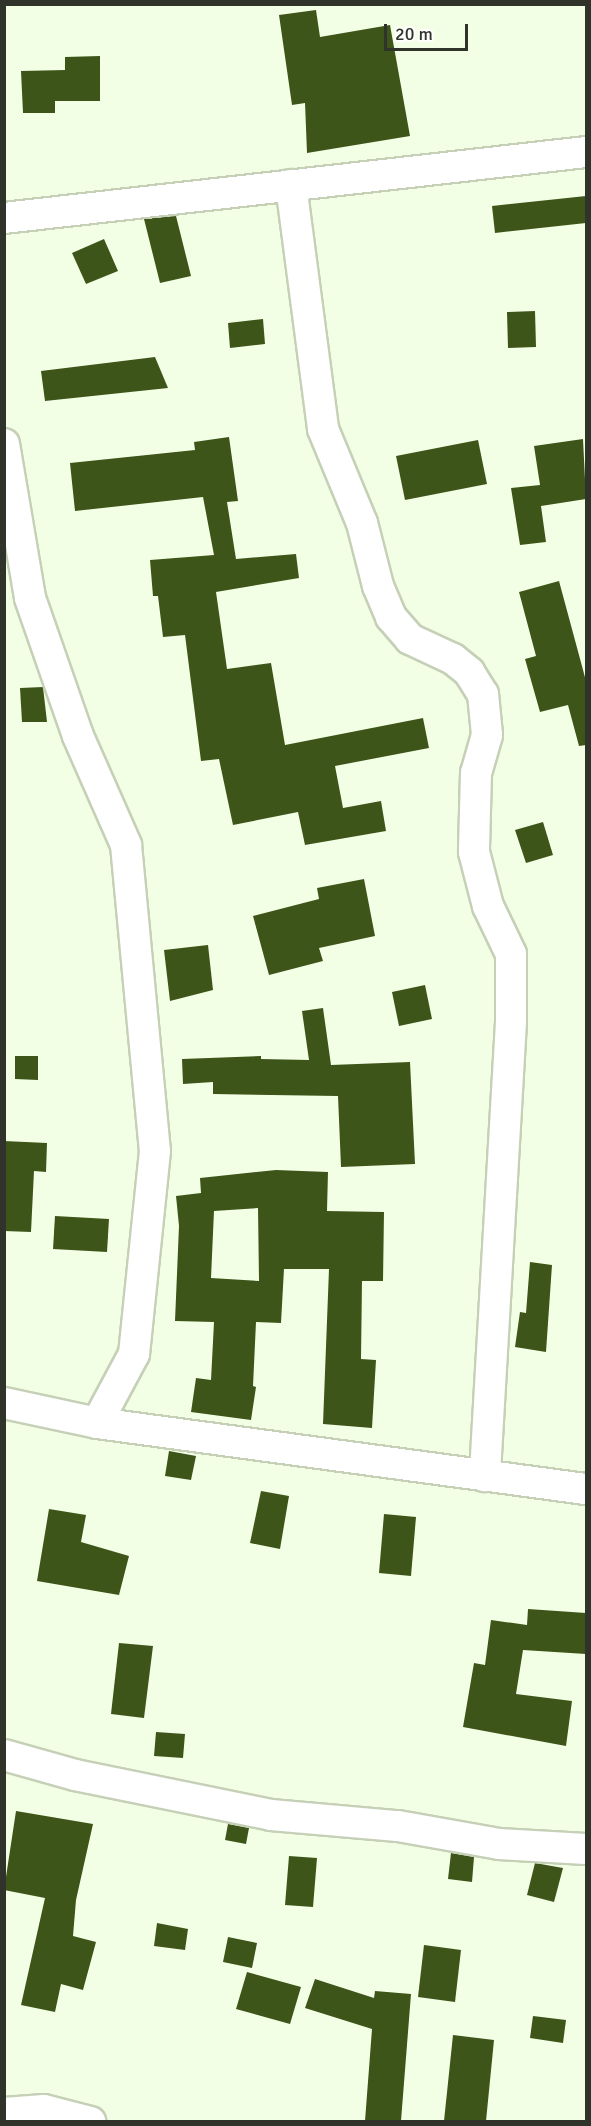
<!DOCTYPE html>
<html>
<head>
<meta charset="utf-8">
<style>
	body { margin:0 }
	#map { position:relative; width:591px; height:2126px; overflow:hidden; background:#f3ffe5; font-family:Signika,sans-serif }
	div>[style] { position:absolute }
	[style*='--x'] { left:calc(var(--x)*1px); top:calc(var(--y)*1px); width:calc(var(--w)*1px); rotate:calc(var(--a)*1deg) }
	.building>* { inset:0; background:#3e551a }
	.roads { filter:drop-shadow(2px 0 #c5d0b7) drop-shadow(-2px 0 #c5d0b7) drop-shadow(0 2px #c5d0b7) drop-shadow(0 -2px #c5d0b7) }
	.minor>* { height:30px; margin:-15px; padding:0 15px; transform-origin:15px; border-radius:15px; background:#fff }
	span { translate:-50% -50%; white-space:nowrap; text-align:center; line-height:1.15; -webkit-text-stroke:6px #fff; paint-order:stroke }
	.frame { position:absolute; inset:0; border:6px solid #2f3329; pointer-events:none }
	.scale { position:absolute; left:384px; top:24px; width:84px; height:27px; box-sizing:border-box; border:3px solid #2f3329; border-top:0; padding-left:8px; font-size:18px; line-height:21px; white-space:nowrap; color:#2f3329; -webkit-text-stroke:4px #fff; paint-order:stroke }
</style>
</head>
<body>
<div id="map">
	<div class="building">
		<i style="clip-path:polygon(316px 10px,320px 37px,390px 25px,410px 136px,307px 153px,305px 103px,292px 105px,279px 15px)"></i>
		<i style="clip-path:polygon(100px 56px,100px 101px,55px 101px,55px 113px,23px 113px,21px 71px,65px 70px,65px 57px)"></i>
		<i style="clip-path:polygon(586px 196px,586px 223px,495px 233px,492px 206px)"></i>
		<i style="clip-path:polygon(176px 216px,191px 276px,160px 283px,144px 219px)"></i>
		<i style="clip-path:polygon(104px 239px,118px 271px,86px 284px,72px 253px)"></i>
		<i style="clip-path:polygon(535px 311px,536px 347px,508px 348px,507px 312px)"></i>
		<i style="clip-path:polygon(263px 319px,265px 344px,230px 348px,228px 323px)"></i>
		<i style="clip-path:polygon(155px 357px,168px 388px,45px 401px,41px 371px)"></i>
		<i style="clip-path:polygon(229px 437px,238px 501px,227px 502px,236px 559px,296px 554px,299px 578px,216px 592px,227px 669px,271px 663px,285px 745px,423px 718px,429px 748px,335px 766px,343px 808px,381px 801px,386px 831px,305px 845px,298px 812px,233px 825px,219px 759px,201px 761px,185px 635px,163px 637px,158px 596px,153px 596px,150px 560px,214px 555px,203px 497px,75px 511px,70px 463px,195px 450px,194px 442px)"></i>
		<i style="clip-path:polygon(583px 439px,586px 499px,541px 506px,546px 542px,520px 545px,511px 488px,540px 485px,534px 446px)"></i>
		<i style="clip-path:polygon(478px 440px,487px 484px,405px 500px,396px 456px)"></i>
		<i style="clip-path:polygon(559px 581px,586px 681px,586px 745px,579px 746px,568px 705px,540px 712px,525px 659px,536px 656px,519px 592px)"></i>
		<i style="clip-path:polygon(43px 687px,47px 722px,22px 722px,20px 688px)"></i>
		<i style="clip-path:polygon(543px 822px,553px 855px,526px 863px,515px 830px)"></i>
		<i style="clip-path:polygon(364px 879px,375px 936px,319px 948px,323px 961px,269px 975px,253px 916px,319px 899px,317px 888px)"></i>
		<i style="clip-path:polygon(208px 945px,213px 990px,170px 1001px,164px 950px)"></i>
		<i style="clip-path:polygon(425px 985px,432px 1019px,399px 1026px,392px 992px)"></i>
		<i style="clip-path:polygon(323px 1008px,331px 1065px,410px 1062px,415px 1164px,341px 1167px,338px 1096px,213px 1094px,213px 1082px,183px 1084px,182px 1059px,261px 1056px,261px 1059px,309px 1060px,302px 1011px)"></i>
		<i style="clip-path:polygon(15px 1056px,38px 1056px,38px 1080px,15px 1079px)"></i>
		<i style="clip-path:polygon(4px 1141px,47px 1143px,46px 1172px,34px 1171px,31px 1232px,4px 1231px)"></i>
		<i style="clip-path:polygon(evenodd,276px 1170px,328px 1172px,327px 1211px,384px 1212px,383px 1281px,362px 1281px,361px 1359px,376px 1360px,372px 1428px,323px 1424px,329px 1269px,284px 1269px,281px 1323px,256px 1322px,253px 1386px,256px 1387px,251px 1420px,191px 1412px,196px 1378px,211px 1380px,214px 1322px,175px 1321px,179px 1226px,176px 1196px,201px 1193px,200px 1178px,276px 1170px,258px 1208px,259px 1281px,211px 1278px,214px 1211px,258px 1208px)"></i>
		<i style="clip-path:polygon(55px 1216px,109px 1219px,107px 1252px,53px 1249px)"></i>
		<i style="clip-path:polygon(530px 1262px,552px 1265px,546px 1352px,515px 1347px,520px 1312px,526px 1313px)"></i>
		<i style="clip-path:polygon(169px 1451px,196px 1456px,191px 1480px,165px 1476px)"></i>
		<i style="clip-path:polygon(261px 1491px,289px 1496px,280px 1549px,250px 1543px)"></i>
		<i style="clip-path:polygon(49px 1509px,86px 1515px,81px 1542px,129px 1556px,119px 1595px,37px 1581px)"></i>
		<i style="clip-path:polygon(384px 1514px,416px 1517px,411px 1576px,379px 1573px)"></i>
		<i style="clip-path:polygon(528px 1609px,586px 1613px,586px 1654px,523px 1650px,516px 1694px,572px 1701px,566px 1746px,463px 1727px,474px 1663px,485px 1665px,491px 1620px,527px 1625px)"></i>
		<i style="clip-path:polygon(119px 1643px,153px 1646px,144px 1718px,111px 1714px)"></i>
		<i style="clip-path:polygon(156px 1732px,185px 1734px,183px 1758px,154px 1756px)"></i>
		<i style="clip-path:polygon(16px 1811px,93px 1824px,76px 1900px,73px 1936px,96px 1942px,83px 1990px,61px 1984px,55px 2012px,21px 2005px,45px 1898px,4px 1890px)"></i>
		<i style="clip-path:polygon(228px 1824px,249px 1828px,246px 1844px,225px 1840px)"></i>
		<i style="clip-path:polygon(451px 1853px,474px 1857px,472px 1882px,448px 1879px)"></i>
		<i style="clip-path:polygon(289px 1856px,317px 1858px,313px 1907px,285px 1905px)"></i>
		<i style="clip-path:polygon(535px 1863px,563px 1868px,554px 1902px,527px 1895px)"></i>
		<i style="clip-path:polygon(157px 1923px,188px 1929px,185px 1950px,154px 1946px)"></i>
		<i style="clip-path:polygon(228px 1937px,257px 1943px,252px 1968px,223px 1962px)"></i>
		<i style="clip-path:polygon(424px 1945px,461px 1950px,455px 2002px,418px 1997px)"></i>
		<i style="clip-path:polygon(247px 1972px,301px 1987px,290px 2024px,236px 2009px)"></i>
		<i style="clip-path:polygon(315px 1979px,374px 1998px,375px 1991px,411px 1994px,401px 2121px,365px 2121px,372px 2029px,305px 2008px)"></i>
		<i style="clip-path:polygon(533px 2016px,566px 2020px,563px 2043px,530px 2038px)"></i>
		<i style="clip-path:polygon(453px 2035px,494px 2040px,486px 2121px,444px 2121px)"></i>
	</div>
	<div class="roads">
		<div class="minor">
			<i style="--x:291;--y:185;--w:246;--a:82.5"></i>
			<i style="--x:323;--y:429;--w:102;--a:67.5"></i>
			<i style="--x:362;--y:523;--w:65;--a:75.7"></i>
			<i style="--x:378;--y:586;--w:34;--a:67"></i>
			<i style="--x:391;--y:617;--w:29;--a:49"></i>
			<i style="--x:410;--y:639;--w:47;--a:24.9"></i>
			<i style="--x:453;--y:659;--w:21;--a:39"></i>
			<i style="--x:469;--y:672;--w:26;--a:58"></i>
			<i style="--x:483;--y:694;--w:41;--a:84.4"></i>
			<i style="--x:487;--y:735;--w:40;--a:106"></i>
			<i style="--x:476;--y:773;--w:79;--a:91.5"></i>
			<i style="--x:474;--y:852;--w:56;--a:75.5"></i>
			<i style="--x:488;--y:906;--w:53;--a:64.4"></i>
			<i style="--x:511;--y:954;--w:68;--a:90"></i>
			<i style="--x:511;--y:1022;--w:455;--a:93.3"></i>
			<i style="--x:4;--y:218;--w:586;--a:-6.47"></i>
			<i style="--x:4;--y:444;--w:156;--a:80.4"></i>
			<i style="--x:30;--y:598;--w:146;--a:70.8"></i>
			<i style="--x:78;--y:736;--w:119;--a:66.2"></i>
			<i style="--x:126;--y:845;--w:307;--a:84.6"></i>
			<i style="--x:155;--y:1151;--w:204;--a:95.9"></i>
			<i style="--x:134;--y:1354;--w:78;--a:118.2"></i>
			<i style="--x:4;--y:1403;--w:95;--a:12.1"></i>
			<i style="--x:97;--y:1423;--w:493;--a:7.7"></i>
			<i style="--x:4;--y:1755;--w:74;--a:15.7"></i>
			<i style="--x:75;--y:1775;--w:200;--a:11.5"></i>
			<i style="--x:271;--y:1815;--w:127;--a:5"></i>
			<i style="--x:398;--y:1826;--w:103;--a:10.1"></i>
			<i style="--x:499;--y:1844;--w:87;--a:3.3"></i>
			<i style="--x:4;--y:2113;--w:40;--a:-4.3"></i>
			<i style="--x:44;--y:2110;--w:48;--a:14.6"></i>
		</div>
	</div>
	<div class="frame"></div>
	<div class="scale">20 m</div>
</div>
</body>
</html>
